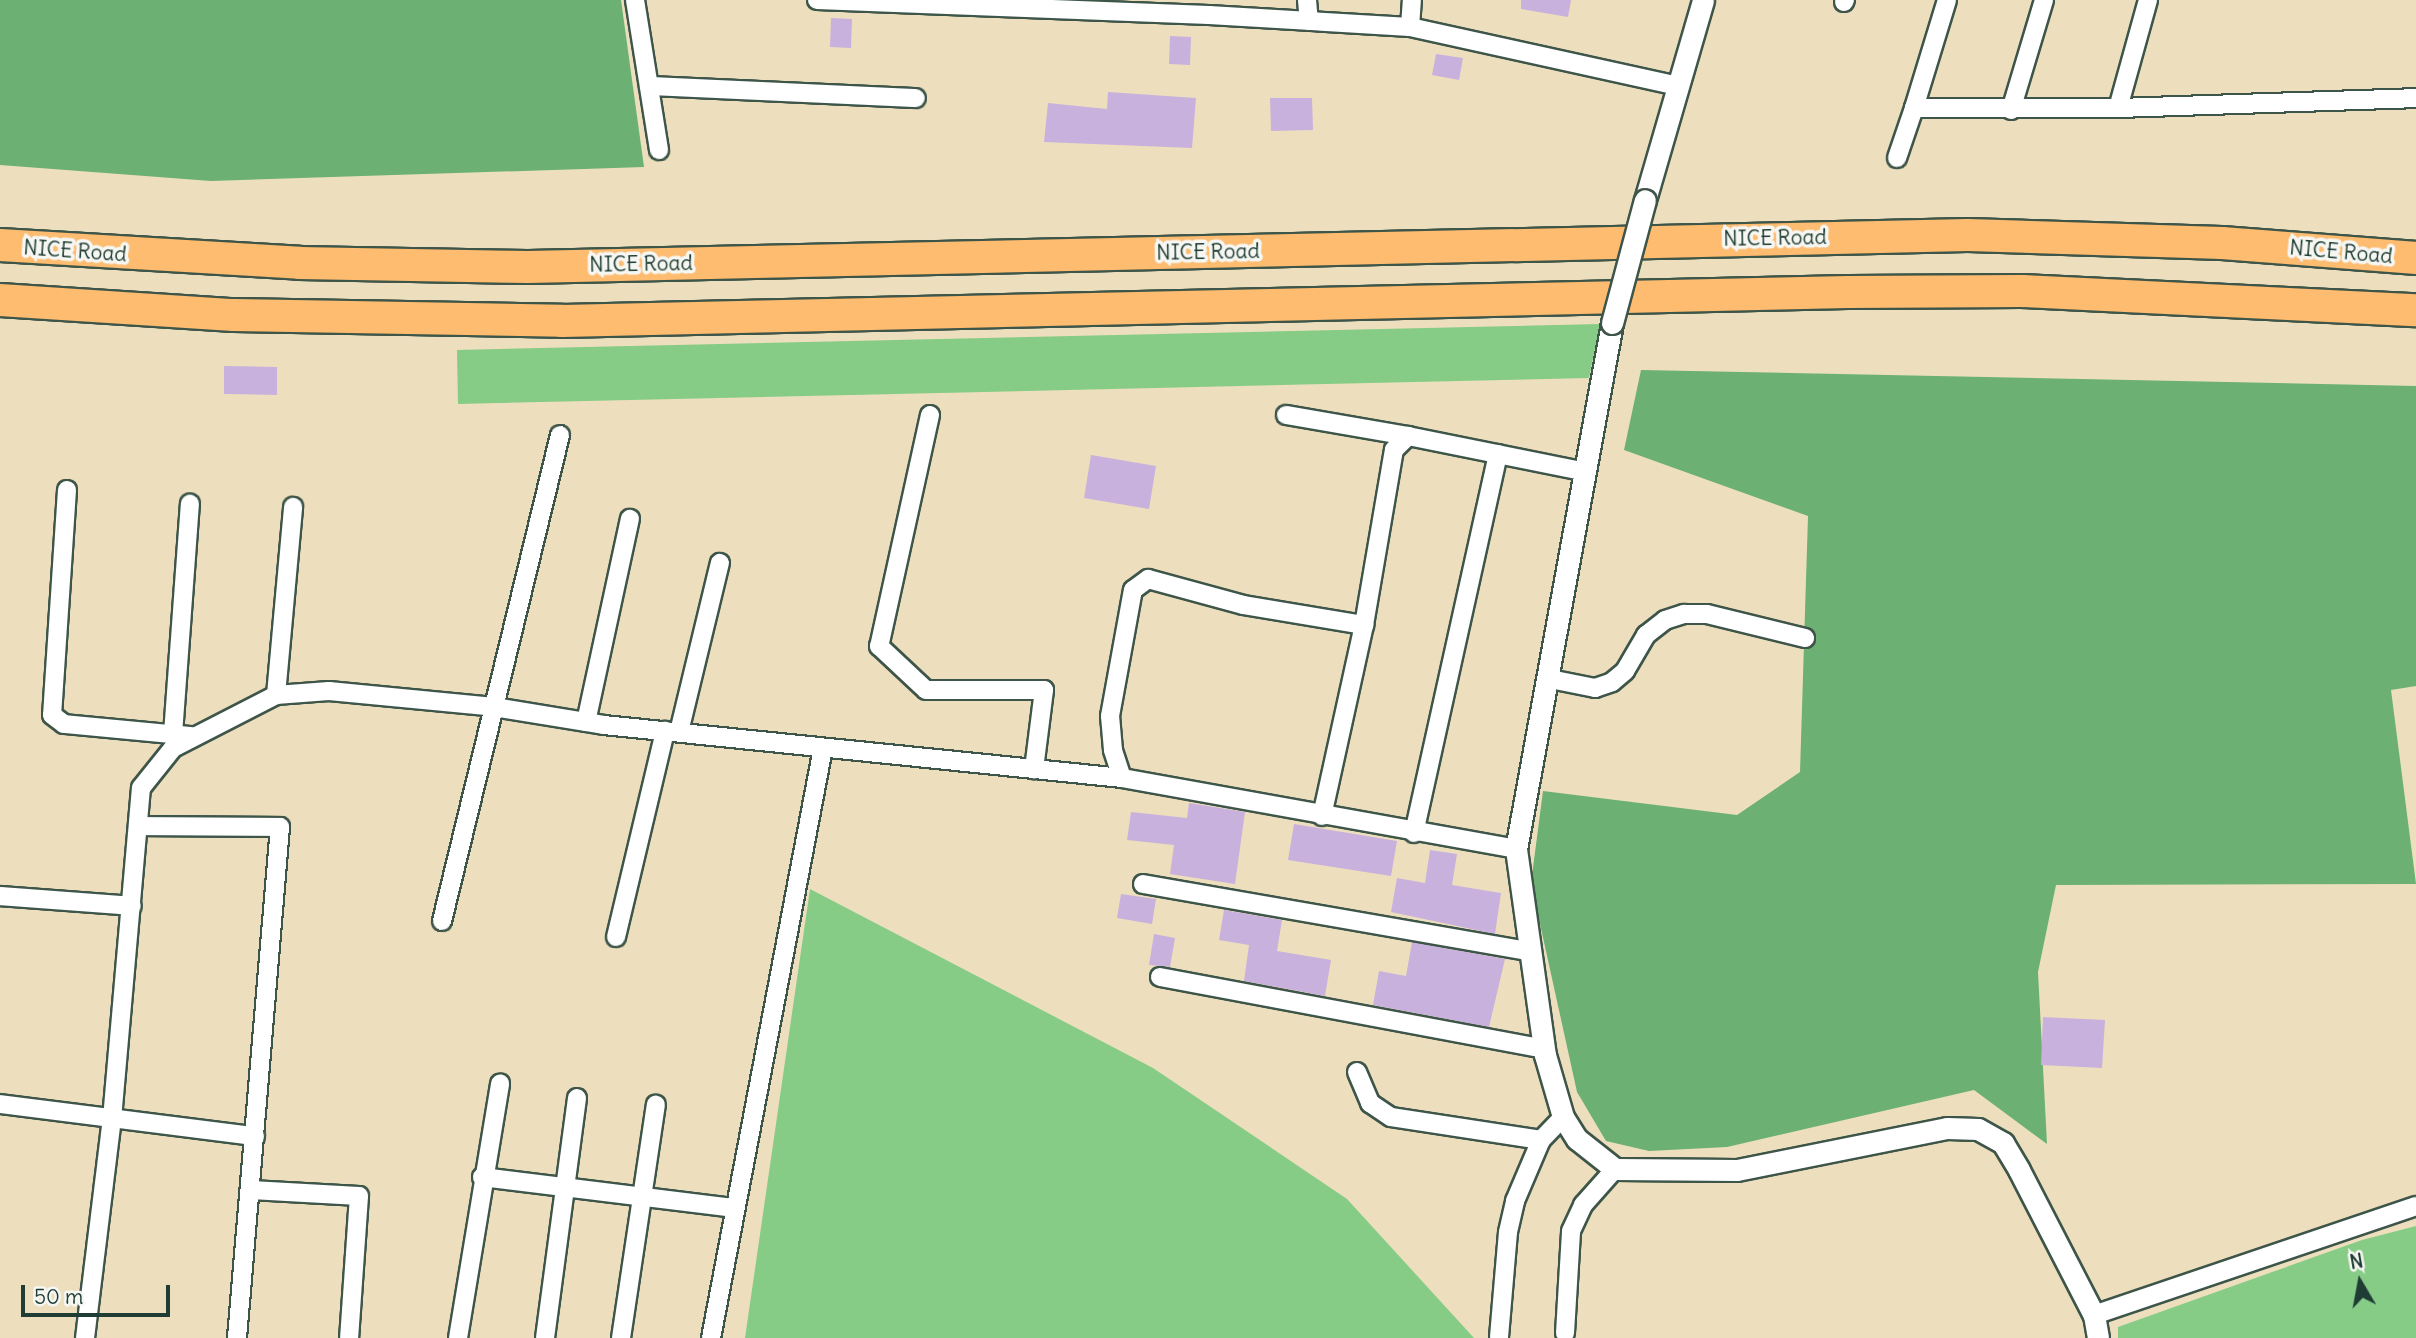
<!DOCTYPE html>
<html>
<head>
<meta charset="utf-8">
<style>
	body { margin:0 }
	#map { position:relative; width:2416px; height:1338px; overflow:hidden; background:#eddfbd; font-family:Delius,sans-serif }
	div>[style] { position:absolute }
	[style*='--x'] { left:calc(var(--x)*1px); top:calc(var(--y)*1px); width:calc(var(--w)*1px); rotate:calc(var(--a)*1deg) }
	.green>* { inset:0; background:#86cc86 }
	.forest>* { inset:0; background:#6cb073 }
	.building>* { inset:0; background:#c8b1dd }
	.roads { filter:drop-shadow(2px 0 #3e5549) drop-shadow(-2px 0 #3e5549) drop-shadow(0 2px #3e5549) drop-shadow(0 -2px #3e5549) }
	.minor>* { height:18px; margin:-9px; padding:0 9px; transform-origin:9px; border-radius:9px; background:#fff }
	.tertiary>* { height:21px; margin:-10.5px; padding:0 10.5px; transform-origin:10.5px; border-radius:10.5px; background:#fff }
	.motorway>* { height:32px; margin:-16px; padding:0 16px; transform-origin:16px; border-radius:16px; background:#fdbc70 }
	.bridges { filter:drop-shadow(2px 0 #3e5549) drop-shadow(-2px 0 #3e5549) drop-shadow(0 2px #3e5549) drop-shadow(0 -2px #3e5549) }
	.tertiary-bridge>* { height:21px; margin:-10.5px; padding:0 10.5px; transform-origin:10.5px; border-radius:10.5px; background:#fff }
	span { translate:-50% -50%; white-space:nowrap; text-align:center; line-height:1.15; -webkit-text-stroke:7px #f6f6f2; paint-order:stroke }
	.street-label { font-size:21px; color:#1f3d34 }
	.north { position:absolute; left:2325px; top:1247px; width:70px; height:70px; -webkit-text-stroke:5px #f6f6f2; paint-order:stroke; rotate:350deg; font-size:19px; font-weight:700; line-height:28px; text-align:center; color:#1f3d34 }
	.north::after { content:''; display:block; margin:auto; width:24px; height:32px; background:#1f3d34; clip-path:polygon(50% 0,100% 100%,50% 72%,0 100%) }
	.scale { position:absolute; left:21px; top:1285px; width:149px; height:32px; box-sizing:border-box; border:4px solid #1f3d34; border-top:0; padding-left:9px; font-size:21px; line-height:24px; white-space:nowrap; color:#1f3d34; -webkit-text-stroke:5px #f6f6f2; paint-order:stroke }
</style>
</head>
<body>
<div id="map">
	<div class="green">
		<i style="clip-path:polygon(1600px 324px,1589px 378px,458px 404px,457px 350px)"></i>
		<i style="clip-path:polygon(810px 889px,1153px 1068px,1347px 1199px,1474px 1338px,745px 1338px)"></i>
		<i style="clip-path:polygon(2416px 1226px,2416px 1338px,2118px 1338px,2118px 1327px,2362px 1240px)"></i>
	</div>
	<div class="forest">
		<i style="clip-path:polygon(0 0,621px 0,644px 167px,211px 181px,0 165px)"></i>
		<i style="clip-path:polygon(1641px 370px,2416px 386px,2416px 686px,2391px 690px,2416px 884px,2056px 885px,2038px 972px,2047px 1144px,1974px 1090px,1727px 1147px,1649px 1151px,1606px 1141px,1577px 1092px,1531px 883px,1543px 791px,1737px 815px,1800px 772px,1808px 516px,1624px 450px)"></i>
	</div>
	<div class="building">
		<i style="clip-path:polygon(1521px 0,1571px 0,1568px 17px,1521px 9px)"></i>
		<i style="clip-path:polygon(831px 18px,852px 19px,851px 48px,830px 47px)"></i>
		<i style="clip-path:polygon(1170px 36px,1191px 37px,1190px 65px,1169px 64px)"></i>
		<i style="clip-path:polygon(1436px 54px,1463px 58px,1459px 80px,1432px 75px)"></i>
		<i style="clip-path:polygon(1108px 92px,1196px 98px,1192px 148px,1044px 142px,1048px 103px,1107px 109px)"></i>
		<i style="clip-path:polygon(1270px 98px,1312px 98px,1313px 130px,1271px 131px)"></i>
		<i style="clip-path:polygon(224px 366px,277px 367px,277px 395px,224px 394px)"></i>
		<i style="clip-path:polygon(1091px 455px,1156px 466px,1149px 509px,1084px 498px)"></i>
		<i style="clip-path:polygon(1189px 803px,1245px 812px,1235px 884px,1170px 874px,1174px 845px,1127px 840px,1131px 812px,1187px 818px)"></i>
		<i style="clip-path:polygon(1294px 824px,1397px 841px,1391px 876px,1288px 860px)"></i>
		<i style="clip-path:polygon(1430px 850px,1457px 854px,1452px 885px,1501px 893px,1495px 934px,1391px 912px,1397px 878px,1425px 883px)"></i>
		<i style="clip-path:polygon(1121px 894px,1156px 899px,1152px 924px,1117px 918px)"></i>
		<i style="clip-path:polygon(1224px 910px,1282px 920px,1277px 951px,1331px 960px,1325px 996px,1244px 981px,1249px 945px,1219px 940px)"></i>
		<i style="clip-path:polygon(1154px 934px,1175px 938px,1170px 967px,1149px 965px)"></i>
		<i style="clip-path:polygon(1412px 942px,1505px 959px,1489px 1027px,1373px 1005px,1379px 971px,1406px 976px)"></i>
		<i style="clip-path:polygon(2043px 1017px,2105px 1020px,2102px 1068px,2041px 1065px)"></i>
	</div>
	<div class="roads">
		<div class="minor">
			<i style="--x:635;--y:0;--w:152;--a:80.9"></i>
			<i style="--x:817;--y:0;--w:392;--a:2.2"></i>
			<i style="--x:1209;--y:15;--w:201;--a:3.4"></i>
			<i style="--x:1410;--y:27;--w:274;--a:12.4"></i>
			<i style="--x:1307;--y:0;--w:21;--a:85"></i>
			<i style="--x:1947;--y:0;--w:113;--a:107"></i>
			<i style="--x:1914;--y:108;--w:204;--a:0"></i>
			<i style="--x:2148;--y:0;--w:112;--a:105.5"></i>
			<i style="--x:2118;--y:108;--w:298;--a:-1.9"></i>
			<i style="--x:1844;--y:2;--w:2;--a:-63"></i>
			<i style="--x:1410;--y:27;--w:27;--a:-86"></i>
			<i style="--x:649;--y:86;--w:267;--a:2.6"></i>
			<i style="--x:2011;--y:110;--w:115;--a:-73.3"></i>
			<i style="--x:1897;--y:158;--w:53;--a:-71.2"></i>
			<i style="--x:930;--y:415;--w:237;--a:102.4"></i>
			<i style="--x:879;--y:646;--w:64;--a:43.1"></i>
			<i style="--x:926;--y:690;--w:118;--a:0"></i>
			<i style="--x:1044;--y:690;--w:80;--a:97.2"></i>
			<i style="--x:1286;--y:415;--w:124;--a:9.8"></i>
			<i style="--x:67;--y:490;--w:225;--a:93.8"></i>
			<i style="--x:52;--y:715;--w:15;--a:37"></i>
			<i style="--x:64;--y:724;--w:128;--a:5.4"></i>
			<i style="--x:1550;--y:679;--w:46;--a:11.3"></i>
			<i style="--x:1595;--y:688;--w:18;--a:-19"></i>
			<i style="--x:1612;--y:682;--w:17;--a:-40"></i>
			<i style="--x:1625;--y:671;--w:42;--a:-59.7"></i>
			<i style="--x:1646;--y:635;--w:24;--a:-38"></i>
			<i style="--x:1665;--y:620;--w:20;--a:-18"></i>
			<i style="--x:1684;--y:614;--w:23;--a:0"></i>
			<i style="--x:1707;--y:614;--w:101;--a:13.8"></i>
			<i style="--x:276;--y:695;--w:189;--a:-84.8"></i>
			<i style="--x:586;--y:722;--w:208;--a:-77.8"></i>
			<i style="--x:679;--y:732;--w:174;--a:-76.4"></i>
			<i style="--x:173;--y:734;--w:231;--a:-85.8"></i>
			<i style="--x:1122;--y:778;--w:29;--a:-108"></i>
			<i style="--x:1113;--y:750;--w:34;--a:-95"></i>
			<i style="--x:1110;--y:716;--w:128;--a:-79.7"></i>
			<i style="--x:1133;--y:590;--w:19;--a:-36"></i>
			<i style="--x:1148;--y:579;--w:99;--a:15.2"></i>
			<i style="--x:1244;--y:605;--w:122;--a:9.5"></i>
			<i style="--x:1364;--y:625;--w:178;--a:-80.3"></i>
			<i style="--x:1394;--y:450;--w:20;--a:-45"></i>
			<i style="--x:1408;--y:436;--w:177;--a:11.4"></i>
			<i style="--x:1322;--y:816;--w:196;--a:-77.6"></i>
			<i style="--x:138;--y:826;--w:142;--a:0.4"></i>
			<i style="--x:280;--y:827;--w:513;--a:94.81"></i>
			<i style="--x:1414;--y:833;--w:388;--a:-77.5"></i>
			<i style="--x:1143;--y:884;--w:391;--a:9.9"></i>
			<i style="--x:0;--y:896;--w:132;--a:4.3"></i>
			<i style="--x:442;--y:921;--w:500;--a:-76.35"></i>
			<i style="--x:616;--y:937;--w:212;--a:-76.6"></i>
			<i style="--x:1160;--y:977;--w:391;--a:10.6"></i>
			<i style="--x:1357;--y:1072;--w:34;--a:67"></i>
			<i style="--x:1370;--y:1103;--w:25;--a:34"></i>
			<i style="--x:1391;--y:1117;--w:152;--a:8.7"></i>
			<i style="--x:0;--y:1104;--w:257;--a:7.2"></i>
			<i style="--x:482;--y:1177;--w:255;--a:7"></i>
			<i style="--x:251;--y:1190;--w:108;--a:3.2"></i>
			<i style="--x:359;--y:1196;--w:142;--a:94"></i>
			<i style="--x:2094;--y:1315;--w:340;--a:-18.7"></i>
			<i style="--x:1565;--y:1333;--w:102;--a:-86.6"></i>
			<i style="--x:1571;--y:1231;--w:29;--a:-65"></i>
			<i style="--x:1583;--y:1205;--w:48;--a:-48.4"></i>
			<i style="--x:1499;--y:1337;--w:105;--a:-85.1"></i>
			<i style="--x:1508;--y:1232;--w:32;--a:-77"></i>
			<i style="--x:1515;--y:1201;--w:66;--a:-66.9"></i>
			<i style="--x:1541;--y:1140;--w:32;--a:-46"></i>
			<i style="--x:85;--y:1338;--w:221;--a:-83"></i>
			<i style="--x:112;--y:1119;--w:332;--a:-85"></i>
			<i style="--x:141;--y:788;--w:51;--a:-51.3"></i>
			<i style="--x:173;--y:748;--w:116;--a:-27.2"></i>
			<i style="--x:276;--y:695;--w:53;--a:-4.3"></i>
			<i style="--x:329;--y:691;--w:166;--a:5.5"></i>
			<i style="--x:494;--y:707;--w:111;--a:9.3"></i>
			<i style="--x:604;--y:725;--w:521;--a:5.84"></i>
			<i style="--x:1122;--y:778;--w:400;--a:10.2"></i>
			<i style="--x:458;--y:1338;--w:258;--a:-80.6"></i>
			<i style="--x:545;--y:1338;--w:242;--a:-82.4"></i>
			<i style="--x:621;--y:1338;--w:236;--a:-81.5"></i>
			<i style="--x:711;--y:1338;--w:601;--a:-79.25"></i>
		</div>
		<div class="tertiary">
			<i style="--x:1645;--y:200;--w:208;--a:-73.8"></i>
			<i style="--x:1612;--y:323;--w:535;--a:100.34"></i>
			<i style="--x:1516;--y:849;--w:208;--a:82"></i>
			<i style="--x:1545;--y:1055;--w:65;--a:73.8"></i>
			<i style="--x:1563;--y:1117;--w:26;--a:58"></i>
			<i style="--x:1577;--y:1139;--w:48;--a:38.3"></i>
			<i style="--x:1615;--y:1169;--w:122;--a:0.5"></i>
			<i style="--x:1737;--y:1170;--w:214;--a:-11.3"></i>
			<i style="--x:1947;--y:1128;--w:31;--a:2"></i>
			<i style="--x:1978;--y:1129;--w:29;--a:29"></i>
			<i style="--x:2003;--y:1143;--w:31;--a:59"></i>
			<i style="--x:2019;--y:1170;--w:163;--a:62.7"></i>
			<i style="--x:2094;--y:1315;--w:23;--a:80"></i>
		</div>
		<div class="motorway">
			<i style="--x:0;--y:245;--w:300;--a:3.4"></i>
			<i style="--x:299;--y:263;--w:229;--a:1"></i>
			<i style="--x:528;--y:267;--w:1440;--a:-1.27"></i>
			<i style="--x:1968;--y:235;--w:254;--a:1.8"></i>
			<i style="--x:2222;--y:243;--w:195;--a:4.4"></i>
			<i style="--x:0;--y:300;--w:234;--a:3.7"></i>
			<i style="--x:234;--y:315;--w:328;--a:1"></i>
			<i style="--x:562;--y:321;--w:1286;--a:-1.29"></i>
			<i style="--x:1848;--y:292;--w:174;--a:-0.3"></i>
			<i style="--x:2022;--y:291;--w:394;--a:2.8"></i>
		</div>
	</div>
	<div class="bridges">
		<div class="tertiary-bridge">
			<i style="--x:1612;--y:323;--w:127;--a:-75"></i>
		</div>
	</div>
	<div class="street-label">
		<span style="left:1775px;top:238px;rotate:-1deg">NICE Road</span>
		<span style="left:75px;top:251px;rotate:4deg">NICE Road</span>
		<span style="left:1208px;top:252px;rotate:-1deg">NICE Road</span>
		<span style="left:2341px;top:252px;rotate:5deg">NICE Road</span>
		<span style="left:641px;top:264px;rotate:-1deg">NICE Road</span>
	</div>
	<div class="north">N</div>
	<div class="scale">50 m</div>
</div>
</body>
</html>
